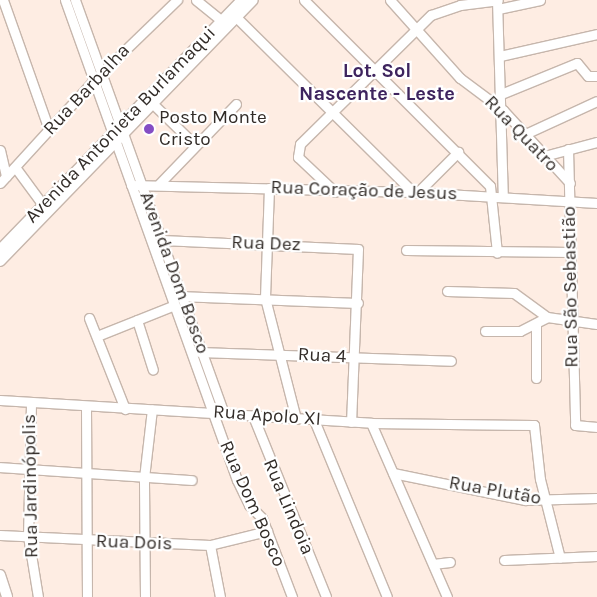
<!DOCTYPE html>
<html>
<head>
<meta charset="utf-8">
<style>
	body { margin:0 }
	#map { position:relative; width:597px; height:597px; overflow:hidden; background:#feede3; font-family:Karla,sans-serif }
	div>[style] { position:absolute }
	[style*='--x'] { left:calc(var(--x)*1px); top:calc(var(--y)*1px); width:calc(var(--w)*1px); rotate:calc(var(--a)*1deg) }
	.roads { filter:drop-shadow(1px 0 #c6b6ac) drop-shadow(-1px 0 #c6b6ac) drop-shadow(0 1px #c6b6ac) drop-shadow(0 -1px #c6b6ac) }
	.minor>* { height:9px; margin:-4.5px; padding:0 4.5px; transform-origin:4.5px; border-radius:4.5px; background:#fff }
	.major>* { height:10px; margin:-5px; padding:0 5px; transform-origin:5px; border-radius:5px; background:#fff }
	.dots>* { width:14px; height:14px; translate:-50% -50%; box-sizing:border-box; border:2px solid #fff; border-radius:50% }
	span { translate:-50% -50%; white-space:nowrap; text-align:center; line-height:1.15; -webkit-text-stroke:4.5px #fff; paint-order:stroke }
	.street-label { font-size:19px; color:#322c28 }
	.poi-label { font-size:19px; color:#322c28 }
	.left { translate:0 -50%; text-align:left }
	.neighbourhood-label { font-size:20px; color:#3e245e; font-weight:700 }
</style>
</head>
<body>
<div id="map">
	<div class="roads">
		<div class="minor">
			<i style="--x:3;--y:0;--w:138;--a:70.5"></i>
			<i style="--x:65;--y:0;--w:510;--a:70.29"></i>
			<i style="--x:237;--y:480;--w:28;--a:64"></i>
			<i style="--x:249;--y:505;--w:18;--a:45"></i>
			<i style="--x:262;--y:518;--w:85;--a:69.2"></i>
			<i style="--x:75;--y:0;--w:439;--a:70.2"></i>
			<i style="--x:196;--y:0;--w:33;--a:39"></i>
			<i style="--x:304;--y:0;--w:263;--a:45"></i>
			<i style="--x:490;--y:186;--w:67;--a:84"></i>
			<i style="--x:390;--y:0;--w:105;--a:48.1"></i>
			<i style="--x:460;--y:78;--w:54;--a:36.7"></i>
			<i style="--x:503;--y:110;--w:99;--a:47.5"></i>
			<i style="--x:497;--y:0;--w:197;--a:88.3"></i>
			<i style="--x:498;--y:9;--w:43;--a:-12.1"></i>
			<i style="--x:237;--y:18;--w:247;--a:44.7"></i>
			<i style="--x:500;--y:56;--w:99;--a:-12.8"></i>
			<i style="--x:501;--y:94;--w:82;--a:-22.2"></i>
			<i style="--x:577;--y:63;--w:17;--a:50"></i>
			<i style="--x:588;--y:76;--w:9;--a:0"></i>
			<i style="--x:153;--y:104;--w:57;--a:44.3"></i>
			<i style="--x:523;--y:135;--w:81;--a:-24.7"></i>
			<i style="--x:568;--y:149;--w:276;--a:88.5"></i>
			<i style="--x:575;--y:425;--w:22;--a:5"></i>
			<i style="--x:0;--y:150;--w:27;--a:77"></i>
			<i style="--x:544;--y:156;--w:55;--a:-14.8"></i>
			<i style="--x:15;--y:167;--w:47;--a:53.6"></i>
			<i style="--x:0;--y:183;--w:138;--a:-47.6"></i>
			<i style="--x:93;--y:81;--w:117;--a:-44"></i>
			<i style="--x:159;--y:184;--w:111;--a:-46.1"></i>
			<i style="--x:131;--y:185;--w:282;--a:1.4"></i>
			<i style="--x:413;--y:192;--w:184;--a:3.4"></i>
			<i style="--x:269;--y:188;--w:110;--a:92.1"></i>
			<i style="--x:265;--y:298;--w:125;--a:75.6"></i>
			<i style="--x:335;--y:192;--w:51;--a:-136.6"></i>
			<i style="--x:298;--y:157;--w:13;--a:-81"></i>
			<i style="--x:300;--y:144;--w:184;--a:-44.6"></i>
			<i style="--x:431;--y:15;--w:31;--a:-19"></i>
			<i style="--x:460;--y:5;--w:38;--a:-7"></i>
			<i style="--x:418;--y:192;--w:57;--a:-45"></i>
			<i style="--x:162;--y:240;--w:196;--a:2.6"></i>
			<i style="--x:358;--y:249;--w:173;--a:92.3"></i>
			<i style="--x:406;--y:250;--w:164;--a:0.7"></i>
			<i style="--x:447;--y:291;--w:67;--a:1.7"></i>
			<i style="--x:514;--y:293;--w:41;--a:36"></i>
			<i style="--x:547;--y:317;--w:50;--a:8"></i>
			<i style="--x:178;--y:296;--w:180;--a:2.2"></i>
			<i style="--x:89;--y:318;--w:98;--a:68.4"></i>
			<i style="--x:137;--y:320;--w:52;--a:72.3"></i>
			<i style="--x:536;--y:324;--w:54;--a:90"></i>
			<i style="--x:485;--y:331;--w:35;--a:0"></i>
			<i style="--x:520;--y:331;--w:30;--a:-27"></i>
			<i style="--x:97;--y:336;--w:84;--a:-21.7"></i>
			<i style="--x:199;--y:352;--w:252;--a:2"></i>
			<i style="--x:0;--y:400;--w:372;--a:3.5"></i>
			<i style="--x:371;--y:423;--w:163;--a:0.7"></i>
			<i style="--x:534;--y:425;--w:54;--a:83.7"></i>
			<i style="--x:540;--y:479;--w:81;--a:75.8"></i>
			<i style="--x:31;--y:404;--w:132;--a:91.3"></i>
			<i style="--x:28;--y:536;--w:62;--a:80.7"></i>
			<i style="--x:86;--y:407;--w:190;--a:89.7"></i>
			<i style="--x:253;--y:416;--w:195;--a:68"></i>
			<i style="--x:314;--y:420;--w:191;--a:67.6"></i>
			<i style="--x:371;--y:423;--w:190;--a:66.4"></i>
			<i style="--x:0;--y:467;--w:192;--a:3.9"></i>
			<i style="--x:393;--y:473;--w:135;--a:11.6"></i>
			<i style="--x:525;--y:500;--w:72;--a:-1.6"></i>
			<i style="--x:0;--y:535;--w:210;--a:2.7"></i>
			<i style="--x:210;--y:545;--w:59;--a:-13.8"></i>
			<i style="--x:210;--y:545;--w:53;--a:79.1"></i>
			<i style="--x:504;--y:560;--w:93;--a:-2.5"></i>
			<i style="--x:433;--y:564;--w:17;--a:-7"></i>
			<i style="--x:145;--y:597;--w:119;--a:-90.5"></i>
			<i style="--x:144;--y:478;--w:69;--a:-83.4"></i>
		</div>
		<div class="major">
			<i style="--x:0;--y:250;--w:348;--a:-45.9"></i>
			<i style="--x:0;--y:261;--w:363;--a:-45.9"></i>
			<i style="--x:0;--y:575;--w:23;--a:72"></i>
		</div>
	</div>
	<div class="dots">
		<i style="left:149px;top:129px;background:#844dc4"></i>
	</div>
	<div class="street-label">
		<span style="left:87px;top:90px;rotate:-47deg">Rua Barbalha</span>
		<span style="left:121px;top:125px;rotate:-46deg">Avenida Antonieta Burlamaqui</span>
		<span style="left:521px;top:134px;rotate:46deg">Rua Quatro</span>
		<span style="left:364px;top:191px;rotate:2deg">Rua Coração de Jesus</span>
		<span style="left:266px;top:244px;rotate:2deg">Rua Dez</span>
		<span style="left:174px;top:273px;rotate:70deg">Avenida Dom Bosco</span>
		<span style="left:571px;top:287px;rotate:-91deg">Rua São Sebastião</span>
		<span style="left:322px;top:356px;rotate:3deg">Rua 4</span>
		<span style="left:267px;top:416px;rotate:4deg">Rua Apolo XI</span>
		<span style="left:31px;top:486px;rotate:-91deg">Rua Jardinópolis</span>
		<span style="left:495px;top:491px;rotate:10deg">Rua Plutão</span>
		<span style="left:252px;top:504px;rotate:66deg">Rua Dom Bosco</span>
		<span style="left:288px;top:507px;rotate:67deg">Rua Lindoia</span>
		<span style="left:134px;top:543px;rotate:2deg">Rua Dois</span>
	</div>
	<div class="poi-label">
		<span class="left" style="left:159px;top:129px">Posto Monte<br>Cristo</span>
	</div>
	<div class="neighbourhood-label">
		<span style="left:377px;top:82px">Lot. Sol<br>Nascente - Leste</span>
	</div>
</div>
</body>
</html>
